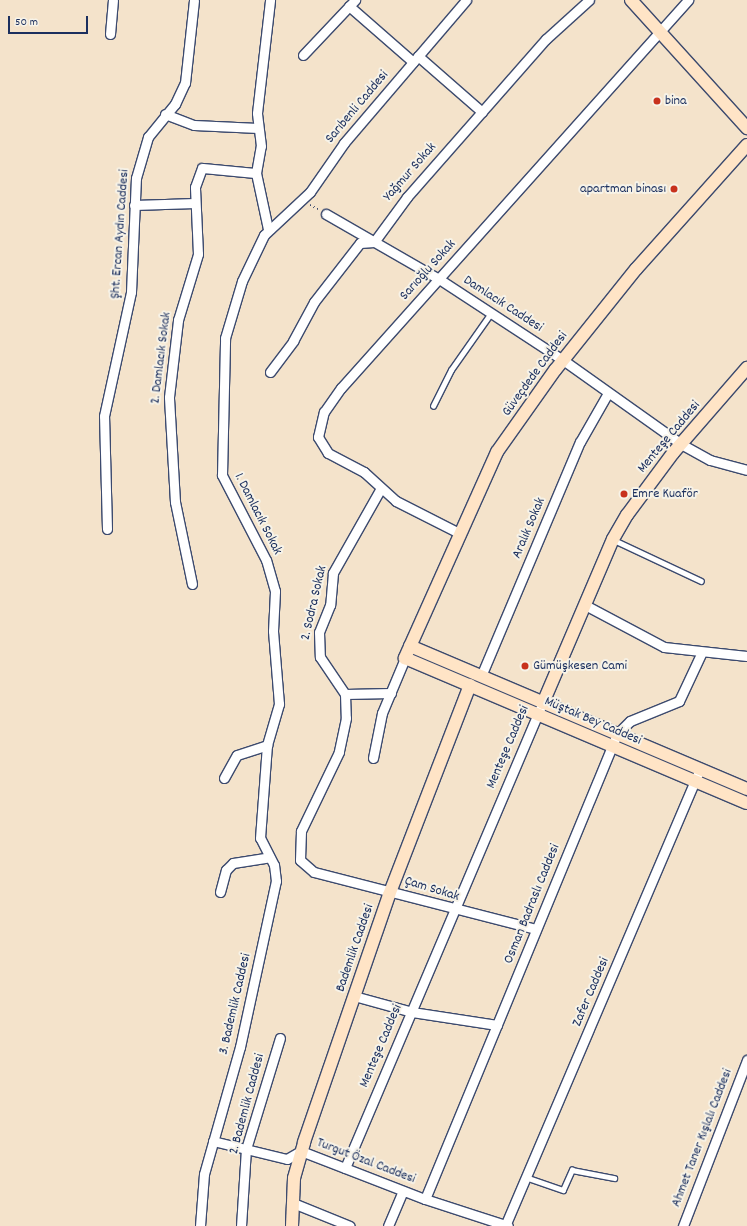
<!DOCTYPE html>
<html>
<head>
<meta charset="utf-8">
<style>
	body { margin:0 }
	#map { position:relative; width:747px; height:1226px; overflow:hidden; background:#f4e3cb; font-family:Dekko,sans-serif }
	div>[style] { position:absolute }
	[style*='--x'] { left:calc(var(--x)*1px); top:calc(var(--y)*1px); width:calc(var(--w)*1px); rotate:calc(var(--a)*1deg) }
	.path>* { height:2px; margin-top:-1px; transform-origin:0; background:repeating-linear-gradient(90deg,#3c4a6e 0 1px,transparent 0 4px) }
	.roads { filter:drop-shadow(1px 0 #3c4a6e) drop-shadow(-1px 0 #3c4a6e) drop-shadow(0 1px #3c4a6e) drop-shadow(0 -1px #3c4a6e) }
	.lane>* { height:4.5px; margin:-2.25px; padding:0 2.25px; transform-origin:2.25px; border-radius:2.25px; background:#fff }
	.street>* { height:9px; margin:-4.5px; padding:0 4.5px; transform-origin:4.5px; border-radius:4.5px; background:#fff }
	.secondary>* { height:12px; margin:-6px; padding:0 6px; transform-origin:6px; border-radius:6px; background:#ffe4c6 }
	.dots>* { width:11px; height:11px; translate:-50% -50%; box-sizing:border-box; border:2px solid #f7f3e8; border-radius:50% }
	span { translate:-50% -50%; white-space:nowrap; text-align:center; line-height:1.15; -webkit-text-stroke:4px #f7f3e8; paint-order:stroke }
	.poi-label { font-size:14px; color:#1b2f5e }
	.left { translate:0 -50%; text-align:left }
	.right { translate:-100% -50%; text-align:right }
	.street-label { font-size:14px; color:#1b2f5e }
	.scale { position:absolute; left:8px; top:16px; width:80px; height:18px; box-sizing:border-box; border:2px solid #1b2f5e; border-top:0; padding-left:5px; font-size:12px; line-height:14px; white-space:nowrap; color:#1b2f5e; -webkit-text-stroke:3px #f7f3e8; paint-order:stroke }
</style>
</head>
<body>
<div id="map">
	<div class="path">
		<i style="--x:310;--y:205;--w:9;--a:27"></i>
	</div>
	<div class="roads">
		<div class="lane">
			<i style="--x:433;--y:406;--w:40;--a:-63.4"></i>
			<i style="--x:451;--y:370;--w:70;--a:-54.9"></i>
			<i style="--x:614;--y:540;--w:96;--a:25.2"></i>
			<i style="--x:528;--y:1178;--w:37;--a:19"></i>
			<i style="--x:563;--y:1190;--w:22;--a:-66"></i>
			<i style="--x:572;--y:1170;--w:43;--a:10.8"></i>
		</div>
		<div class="street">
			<i style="--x:349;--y:6;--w:85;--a:41.2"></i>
			<i style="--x:110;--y:34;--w:34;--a:-85"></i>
			<i style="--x:303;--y:55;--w:76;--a:-46.6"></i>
			<i style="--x:418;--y:56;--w:85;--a:41.2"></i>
			<i style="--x:165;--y:114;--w:31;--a:21"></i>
			<i style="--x:194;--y:125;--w:64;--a:2.7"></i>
			<i style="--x:134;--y:205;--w:61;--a:-1.9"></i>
			<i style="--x:326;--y:214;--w:130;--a:29.9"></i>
			<i style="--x:439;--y:279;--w:148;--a:33.2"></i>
			<i style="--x:563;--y:360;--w:145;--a:35.4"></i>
			<i style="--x:681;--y:444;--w:33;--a:29"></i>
			<i style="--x:710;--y:460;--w:38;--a:15"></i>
			<i style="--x:268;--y:229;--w:57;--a:-102.1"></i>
			<i style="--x:256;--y:173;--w:27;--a:-80"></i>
			<i style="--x:261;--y:146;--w:33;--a:-97"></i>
			<i style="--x:257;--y:113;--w:114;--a:-83.4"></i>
			<i style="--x:270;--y:372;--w:39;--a:-53"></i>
			<i style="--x:293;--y:341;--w:44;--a:-61.7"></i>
			<i style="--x:314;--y:302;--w:75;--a:-52.1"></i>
			<i style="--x:360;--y:243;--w:14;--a:-4"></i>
			<i style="--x:374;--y:242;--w:56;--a:-53.7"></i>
			<i style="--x:407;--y:197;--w:210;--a:-48.7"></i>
			<i style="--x:546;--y:39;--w:58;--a:-42.2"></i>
			<i style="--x:381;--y:488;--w:98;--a:119.5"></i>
			<i style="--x:333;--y:573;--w:32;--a:95"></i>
			<i style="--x:330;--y:605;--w:29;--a:112"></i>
			<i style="--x:319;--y:632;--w:25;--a:88"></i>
			<i style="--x:320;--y:657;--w:45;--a:56"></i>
			<i style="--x:345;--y:694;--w:24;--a:88"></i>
			<i style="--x:346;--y:718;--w:35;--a:102"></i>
			<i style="--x:339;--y:752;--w:88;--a:115.7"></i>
			<i style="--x:301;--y:831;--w:29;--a:92"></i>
			<i style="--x:300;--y:860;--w:18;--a:41"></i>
			<i style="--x:314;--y:872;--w:229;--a:14.4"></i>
			<i style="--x:107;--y:529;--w:113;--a:-91.5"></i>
			<i style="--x:104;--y:416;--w:127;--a:-77.7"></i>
			<i style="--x:131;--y:292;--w:114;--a:-87.5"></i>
			<i style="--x:136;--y:178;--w:43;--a:-73.7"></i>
			<i style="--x:148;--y:137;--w:43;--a:-50.7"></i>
			<i style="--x:175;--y:104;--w:23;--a:-65"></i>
			<i style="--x:185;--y:83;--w:83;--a:-83.8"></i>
			<i style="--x:459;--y:533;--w:71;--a:-153.1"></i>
			<i style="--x:396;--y:501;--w:43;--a:-137.8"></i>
			<i style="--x:364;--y:472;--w:41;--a:-152.2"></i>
			<i style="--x:328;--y:453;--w:19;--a:-122"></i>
			<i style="--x:318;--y:437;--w:26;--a:-77"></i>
			<i style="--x:324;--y:412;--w:29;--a:-55"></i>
			<i style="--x:341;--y:388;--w:521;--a:-48.19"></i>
			<i style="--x:192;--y:584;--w:84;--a:-101.7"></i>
			<i style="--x:175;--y:502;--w:105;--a:-93.3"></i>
			<i style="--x:169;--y:397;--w:78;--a:-83.3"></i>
			<i style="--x:178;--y:320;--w:69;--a:-73.1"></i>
			<i style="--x:198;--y:254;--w:67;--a:-92.6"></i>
			<i style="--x:195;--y:187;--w:20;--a:-70"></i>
			<i style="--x:202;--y:168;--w:54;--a:5.3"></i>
			<i style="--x:585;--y:605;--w:89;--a:28"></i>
			<i style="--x:664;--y:647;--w:83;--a:6.2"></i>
			<i style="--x:481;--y:676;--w:254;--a:-67.1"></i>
			<i style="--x:580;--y:442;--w:56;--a:-60.3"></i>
			<i style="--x:345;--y:694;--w:46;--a:-1.2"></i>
			<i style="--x:373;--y:758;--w:46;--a:-78.7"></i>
			<i style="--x:382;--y:713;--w:60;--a:-67.3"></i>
			<i style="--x:224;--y:778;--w:26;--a:-61"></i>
			<i style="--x:237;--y:755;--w:32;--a:-18"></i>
			<i style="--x:220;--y:892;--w:23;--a:-75"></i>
			<i style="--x:226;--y:870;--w:10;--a:-45"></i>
			<i style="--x:233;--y:863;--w:37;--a:-9"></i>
			<i style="--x:354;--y:996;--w:60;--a:15.4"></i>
			<i style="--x:412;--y:1012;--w:86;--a:8.7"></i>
			<i style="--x:213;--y:1141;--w:76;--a:13.7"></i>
			<i style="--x:287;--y:1159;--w:16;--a:-30"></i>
			<i style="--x:301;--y:1151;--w:133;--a:21.2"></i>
			<i style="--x:425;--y:1199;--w:87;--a:18"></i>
			<i style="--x:345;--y:1168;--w:499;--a:-67"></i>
			<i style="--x:425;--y:1199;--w:503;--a:-67.56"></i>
			<i style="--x:617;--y:734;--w:18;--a:-45"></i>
			<i style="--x:630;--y:721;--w:53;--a:-22.2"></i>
			<i style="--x:679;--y:701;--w:52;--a:-64.9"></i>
			<i style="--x:293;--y:1203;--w:61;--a:22"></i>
			<i style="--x:200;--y:1226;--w:52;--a:-85.6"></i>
			<i style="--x:204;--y:1174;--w:132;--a:-74.2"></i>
			<i style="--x:240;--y:1047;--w:170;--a:-77.8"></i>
			<i style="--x:276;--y:881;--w:16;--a:-97"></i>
			<i style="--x:274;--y:865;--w:30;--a:-117"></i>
			<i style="--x:260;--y:838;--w:93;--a:-85.7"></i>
			<i style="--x:267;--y:745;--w:43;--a:-73.7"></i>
			<i style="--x:279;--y:704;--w:73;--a:-94.7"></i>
			<i style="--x:273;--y:631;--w:40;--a:-87.1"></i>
			<i style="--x:275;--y:591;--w:32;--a:-106"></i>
			<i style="--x:266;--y:560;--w:96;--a:-117.4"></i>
			<i style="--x:222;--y:475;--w:137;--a:-88.7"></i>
			<i style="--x:225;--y:338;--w:59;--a:-73.4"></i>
			<i style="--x:242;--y:281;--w:51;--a:-64.4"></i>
			<i style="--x:264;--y:235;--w:63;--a:-43.1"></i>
			<i style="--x:310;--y:192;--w:60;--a:-55.2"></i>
			<i style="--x:344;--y:143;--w:188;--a:-49.5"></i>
			<i style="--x:241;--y:1226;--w:77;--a:-86.3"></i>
			<i style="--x:246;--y:1149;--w:116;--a:-73"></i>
			<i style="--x:388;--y:1226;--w:38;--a:-67"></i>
			<i style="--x:505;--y:1226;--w:497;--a:-66.9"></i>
			<i style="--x:683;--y:1226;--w:178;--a:-68.9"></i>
		</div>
		<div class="secondary">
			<i style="--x:631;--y:0;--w:173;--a:47.8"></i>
			<i style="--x:747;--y:145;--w:166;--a:131.8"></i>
			<i style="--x:636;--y:269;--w:129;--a:128.7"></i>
			<i style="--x:555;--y:370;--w:100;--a:125.3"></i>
			<i style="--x:497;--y:452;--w:226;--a:114.1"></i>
			<i style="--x:405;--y:658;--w:371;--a:23"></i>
			<i style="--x:410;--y:646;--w:366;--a:23"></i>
			<i style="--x:543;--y:703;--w:178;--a:-66.9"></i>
			<i style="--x:613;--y:539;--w:28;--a:-60"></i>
			<i style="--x:627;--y:515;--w:77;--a:-53.4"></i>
			<i style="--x:673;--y:453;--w:113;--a:-49"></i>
			<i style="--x:292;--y:1226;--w:48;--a:-87.6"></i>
			<i style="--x:294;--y:1178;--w:37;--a:-74"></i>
			<i style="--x:304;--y:1142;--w:261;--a:-71"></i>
			<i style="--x:389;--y:895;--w:225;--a:-68.9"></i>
		</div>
	</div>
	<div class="dots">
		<i style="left:657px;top:101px;background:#c8321e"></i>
		<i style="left:674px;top:189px;background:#c8321e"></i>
		<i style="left:624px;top:494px;background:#c8321e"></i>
		<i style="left:525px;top:666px;background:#c8321e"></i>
	</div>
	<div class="poi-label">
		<span class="left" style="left:665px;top:101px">bina</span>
		<span class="right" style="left:666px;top:189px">apartman binası</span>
		<span class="left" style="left:632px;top:494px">Emre Kuaför</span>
		<span class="left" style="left:533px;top:666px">Gümüşkesen Cami</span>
	</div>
	<div class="street-label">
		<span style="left:357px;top:107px;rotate:-50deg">Sarıbenli Caddesi</span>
		<span style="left:410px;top:172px;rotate:-49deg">Yağmur Sokak</span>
		<span style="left:120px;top:234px;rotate:-86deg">Şht. Ercan Aydın Caddesi</span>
		<span style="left:428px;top:270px;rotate:-48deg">Sarıoğlu Sokak</span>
		<span style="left:503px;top:304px;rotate:33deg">Damlacık Caddesi</span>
		<span style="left:161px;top:358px;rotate:-83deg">2. Damlacık Sokak</span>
		<span style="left:535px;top:374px;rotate:-54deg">Güveçdede Caddesi</span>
		<span style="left:669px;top:437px;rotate:-50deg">Menteşe Caddesi</span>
		<span style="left:258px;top:514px;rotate:63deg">1. Damlacık Sokak</span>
		<span style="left:529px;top:528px;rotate:-67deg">Aralık Sokak</span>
		<span style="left:314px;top:603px;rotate:-77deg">2. Sodra Sokak</span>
		<span style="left:593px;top:721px;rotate:23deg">Müştak Bey Caddesi</span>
		<span style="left:508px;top:747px;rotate:-67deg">Menteşe Caddesi</span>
		<span style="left:432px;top:889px;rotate:17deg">Çam Sokak</span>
		<span style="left:532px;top:904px;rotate:-68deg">Osman Badraslı Caddesi</span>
		<span style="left:355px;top:948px;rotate:-71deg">Bademlik Caddesi</span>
		<span style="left:591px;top:992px;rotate:-67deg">Zafer Caddesi</span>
		<span style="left:235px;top:1004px;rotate:-77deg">3. Bademlik Caddesi</span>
		<span style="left:381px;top:1046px;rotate:-67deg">Menteşe Caddesi</span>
		<span style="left:247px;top:1104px;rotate:-75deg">2. Bademlik Caddesi</span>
		<span style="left:702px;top:1138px;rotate:-69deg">Ahmet Taner Kışlalı Caddesi</span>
		<span style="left:366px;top:1161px;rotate:21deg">Turgut Özal Caddesi</span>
	</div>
	<div class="scale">50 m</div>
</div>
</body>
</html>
